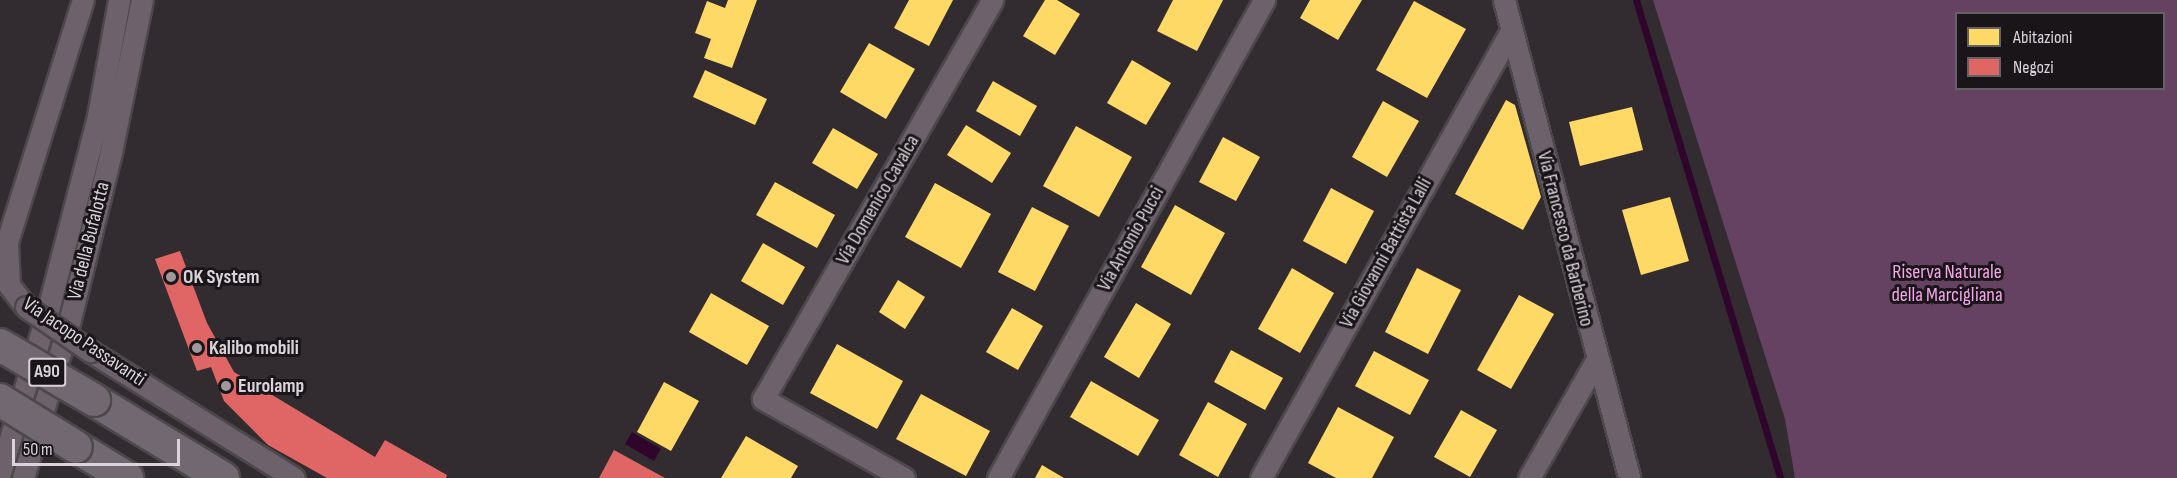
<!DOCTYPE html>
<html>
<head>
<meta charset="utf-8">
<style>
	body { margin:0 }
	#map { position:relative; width:2177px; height:478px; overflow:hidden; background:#322c31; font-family:"Sofia Sans Condensed",sans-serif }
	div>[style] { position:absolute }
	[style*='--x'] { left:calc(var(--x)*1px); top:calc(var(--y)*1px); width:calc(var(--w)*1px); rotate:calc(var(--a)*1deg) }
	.green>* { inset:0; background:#654261 }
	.water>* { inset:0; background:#2f052c }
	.homes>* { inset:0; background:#ffd966 }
	.shops>* { inset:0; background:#e06666 }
	.stream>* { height:7px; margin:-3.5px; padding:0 3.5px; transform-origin:3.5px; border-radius:3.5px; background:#2f052c }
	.roads { filter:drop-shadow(2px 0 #4c484b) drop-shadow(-2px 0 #4c484b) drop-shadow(0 2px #4c484b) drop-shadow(0 -2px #4c484b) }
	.minor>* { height:21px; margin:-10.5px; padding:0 10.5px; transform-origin:10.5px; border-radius:10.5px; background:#6d616b }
	.highway>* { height:32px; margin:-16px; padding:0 16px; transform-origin:16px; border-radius:16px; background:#726871 }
	.bridges { filter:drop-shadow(2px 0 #4c484b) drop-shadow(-2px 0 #4c484b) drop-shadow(0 2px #4c484b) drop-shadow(0 -2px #4c484b) }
	.minor-bridge>* { height:21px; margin:-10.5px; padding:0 10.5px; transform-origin:10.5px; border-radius:10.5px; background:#6d616b }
	.highway-bridge>* { height:32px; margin:-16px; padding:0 16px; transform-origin:16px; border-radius:16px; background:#726871 }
	.dots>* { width:16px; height:16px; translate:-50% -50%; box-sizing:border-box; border:3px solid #191518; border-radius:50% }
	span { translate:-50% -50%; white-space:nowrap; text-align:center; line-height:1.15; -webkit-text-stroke:6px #191518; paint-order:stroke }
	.shield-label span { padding:2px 4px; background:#191518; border:2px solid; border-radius:4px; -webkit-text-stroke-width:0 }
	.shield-label { font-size:18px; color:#dad3d9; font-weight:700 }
	.street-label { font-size:20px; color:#dad3d9 }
	.park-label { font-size:20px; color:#f4a6e9 }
	.poi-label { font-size:20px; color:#dad3d9; font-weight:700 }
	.left { translate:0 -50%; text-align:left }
	.legend { position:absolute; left:1955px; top:12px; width:210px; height:78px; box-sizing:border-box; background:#191518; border:2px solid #666165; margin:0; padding:8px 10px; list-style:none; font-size:18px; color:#dad3d9 }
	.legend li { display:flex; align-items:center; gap:12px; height:30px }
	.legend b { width:30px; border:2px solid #666165 }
	.scale { position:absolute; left:12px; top:439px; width:168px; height:27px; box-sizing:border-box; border:3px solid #dad3d9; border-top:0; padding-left:8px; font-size:18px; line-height:21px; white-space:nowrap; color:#dad3d9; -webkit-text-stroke:4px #191518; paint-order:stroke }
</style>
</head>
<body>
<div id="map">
	<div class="green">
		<i style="clip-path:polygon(evenodd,1653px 0,2177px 0,2177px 478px,1795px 478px,1785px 419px,1653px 0,1956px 14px,2164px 14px,2164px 88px,1956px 88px,1956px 14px)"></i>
	</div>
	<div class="water">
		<i style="clip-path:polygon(632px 432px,661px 449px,654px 461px,625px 444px)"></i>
	</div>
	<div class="homes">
		<i style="clip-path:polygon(728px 0,757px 0,732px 68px,704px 58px,711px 39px,695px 33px,707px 1px,725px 8px)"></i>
		<i style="clip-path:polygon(909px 0,953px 0,929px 46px,894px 28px)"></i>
		<i style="clip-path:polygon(1045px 0,1057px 0,1080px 14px,1055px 55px,1023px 36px)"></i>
		<i style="clip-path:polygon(1173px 0,1223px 0,1197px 51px,1157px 31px)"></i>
		<i style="clip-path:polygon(1310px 0,1362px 0,1338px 40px,1300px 18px)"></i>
		<i style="clip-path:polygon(1414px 1px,1466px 29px,1427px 98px,1376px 70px)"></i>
		<i style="clip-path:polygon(869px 43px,915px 69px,886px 119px,840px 92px)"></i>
		<i style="clip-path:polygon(1132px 60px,1171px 83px,1146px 125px,1107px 103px)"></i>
		<i style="clip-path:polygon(705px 70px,767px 99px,755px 125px,693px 97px)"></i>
		<i style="clip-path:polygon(993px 81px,1037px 106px,1020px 136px,976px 111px)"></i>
		<i style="clip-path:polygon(1506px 100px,1515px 105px,1541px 197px,1523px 230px,1455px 194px)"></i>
		<i style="clip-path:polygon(1383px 101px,1419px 121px,1387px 177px,1352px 157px)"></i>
		<i style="clip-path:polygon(1632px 107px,1643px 150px,1580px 166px,1569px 122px)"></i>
		<i style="clip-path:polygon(966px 125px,1011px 153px,992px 183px,947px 155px)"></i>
		<i style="clip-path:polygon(1076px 126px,1132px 157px,1099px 217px,1043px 186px)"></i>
		<i style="clip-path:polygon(833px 128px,878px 154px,857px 189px,812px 163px)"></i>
		<i style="clip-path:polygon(1223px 137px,1260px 157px,1236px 201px,1199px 182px)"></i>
		<i style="clip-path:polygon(775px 182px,835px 215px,817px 248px,756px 215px)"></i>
		<i style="clip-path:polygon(935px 183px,991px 214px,961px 268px,905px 237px)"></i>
		<i style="clip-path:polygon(1331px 188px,1374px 211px,1346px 264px,1303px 241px)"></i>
		<i style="clip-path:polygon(1670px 197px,1689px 261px,1641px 275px,1622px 210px)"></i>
		<i style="clip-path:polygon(1175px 205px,1225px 233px,1191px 295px,1141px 267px)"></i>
		<i style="clip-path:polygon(1032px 207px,1069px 226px,1035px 291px,998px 272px)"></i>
		<i style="clip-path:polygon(763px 243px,805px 267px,783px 305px,741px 281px)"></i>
		<i style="clip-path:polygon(1292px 268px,1334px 293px,1300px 353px,1258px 329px)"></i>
		<i style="clip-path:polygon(1417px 268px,1461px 290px,1428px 354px,1385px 332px)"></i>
		<i style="clip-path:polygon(898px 280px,925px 297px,905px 329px,879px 312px)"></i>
		<i style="clip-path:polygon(711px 293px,769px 326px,747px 365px,689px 332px)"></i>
		<i style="clip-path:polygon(1519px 295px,1554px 314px,1511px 389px,1477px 370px)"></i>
		<i style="clip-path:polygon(1136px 303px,1171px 324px,1139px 378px,1104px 357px)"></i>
		<i style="clip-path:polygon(1012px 308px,1043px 326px,1018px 370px,986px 352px)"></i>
		<i style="clip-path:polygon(837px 344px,903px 381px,877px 429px,810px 393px)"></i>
		<i style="clip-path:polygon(1231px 350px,1283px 378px,1265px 410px,1214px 382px)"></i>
		<i style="clip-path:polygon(1374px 351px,1429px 380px,1410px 415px,1355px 386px)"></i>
		<i style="clip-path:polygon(1091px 381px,1159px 420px,1138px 456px,1070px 417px)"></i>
		<i style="clip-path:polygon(664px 382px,699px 401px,671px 451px,637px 432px)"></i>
		<i style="clip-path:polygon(921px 394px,990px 431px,966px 476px,896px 439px)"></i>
		<i style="clip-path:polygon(1208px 402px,1247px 424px,1218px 477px,1179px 455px)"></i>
		<i style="clip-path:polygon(1338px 407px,1394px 437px,1372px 478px,1336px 478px,1308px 463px)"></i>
		<i style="clip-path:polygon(1461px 410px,1497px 430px,1470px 477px,1434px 457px)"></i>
		<i style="clip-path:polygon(746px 436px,798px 466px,791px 478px,721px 478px)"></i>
		<i style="clip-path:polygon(1042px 465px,1064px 478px,1035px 478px)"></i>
	</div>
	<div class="shops">
		<i style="clip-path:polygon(180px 251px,207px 323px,234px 372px,375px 457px,385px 440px,447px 475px,446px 478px,327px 478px,268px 445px,224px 401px,211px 367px,197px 371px,155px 259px)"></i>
		<i style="clip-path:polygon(614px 450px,665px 478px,599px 478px)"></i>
	</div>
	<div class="stream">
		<i style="--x:1636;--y:0;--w:499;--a:73.2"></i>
	</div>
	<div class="roads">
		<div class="minor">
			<i style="--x:1504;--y:0;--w:494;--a:75.3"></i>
			<i style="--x:26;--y:307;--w:28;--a:-128"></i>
			<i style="--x:9;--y:285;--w:43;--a:-92.7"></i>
			<i style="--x:7;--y:242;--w:254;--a:-72.6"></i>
			<i style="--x:90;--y:351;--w:240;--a:31.9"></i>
			<i style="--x:0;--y:473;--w:174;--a:-73.6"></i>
			<i style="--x:49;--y:306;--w:196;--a:-75.5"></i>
			<i style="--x:98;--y:116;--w:118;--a:-79.7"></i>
			<i style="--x:23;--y:478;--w:166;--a:-73.5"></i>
			<i style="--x:70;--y:319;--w:172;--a:-76.2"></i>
			<i style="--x:111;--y:152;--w:155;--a:-78.5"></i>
			<i style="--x:904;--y:478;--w:162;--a:-150.7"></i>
			<i style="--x:763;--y:399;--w:460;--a:-60.1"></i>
			<i style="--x:998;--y:478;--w:547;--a:-60.9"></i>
			<i style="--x:1261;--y:478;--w:514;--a:-60.79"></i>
			<i style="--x:1529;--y:478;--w:135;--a:-60.2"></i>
		</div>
		<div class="highway">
			<i style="--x:94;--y:400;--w:151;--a:31.2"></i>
			<i style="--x:76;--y:447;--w:60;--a:31.3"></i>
		</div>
	</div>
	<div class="bridges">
		<div class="minor-bridge">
			<i style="--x:26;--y:307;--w:78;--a:34.5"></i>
		</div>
		<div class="highway-bridge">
			<i style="--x:0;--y:345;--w:109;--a:30.3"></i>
			<i style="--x:0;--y:400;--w:89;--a:31.7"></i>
		</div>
	</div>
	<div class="dots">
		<i style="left:171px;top:277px;background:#9f999e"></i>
		<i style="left:197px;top:348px;background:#9f999e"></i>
		<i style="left:226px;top:386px;background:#9f999e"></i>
	</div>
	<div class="shield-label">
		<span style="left:47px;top:372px">A90</span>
	</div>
	<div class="street-label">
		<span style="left:878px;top:200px;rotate:-60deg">Via Domenico Cavalca</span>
		<span style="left:1131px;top:239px;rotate:-61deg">Via Antonio Pucci</span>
		<span style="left:1565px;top:239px;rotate:76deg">Via Francesco da Barberino</span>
		<span style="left:89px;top:241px;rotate:-76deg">Via della Bufalotta</span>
		<span style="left:1386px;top:253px;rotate:-61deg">Via Giovanni Battista Lalli</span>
		<span style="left:84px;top:342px;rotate:34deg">Via Jacopo Passavanti</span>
	</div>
	<div class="park-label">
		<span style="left:1947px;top:284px">Riserva Naturale<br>della Marcigliana</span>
	</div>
	<div class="poi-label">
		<span class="left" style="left:183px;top:277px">OK System</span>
		<span class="left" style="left:209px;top:348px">Kalibo mobili</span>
		<span class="left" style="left:238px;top:386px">Eurolamp</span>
	</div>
	<ul class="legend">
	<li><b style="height:16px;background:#ffd966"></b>Abitazioni</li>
	<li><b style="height:16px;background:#e06666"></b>Negozi</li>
	</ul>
	<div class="scale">50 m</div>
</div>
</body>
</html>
